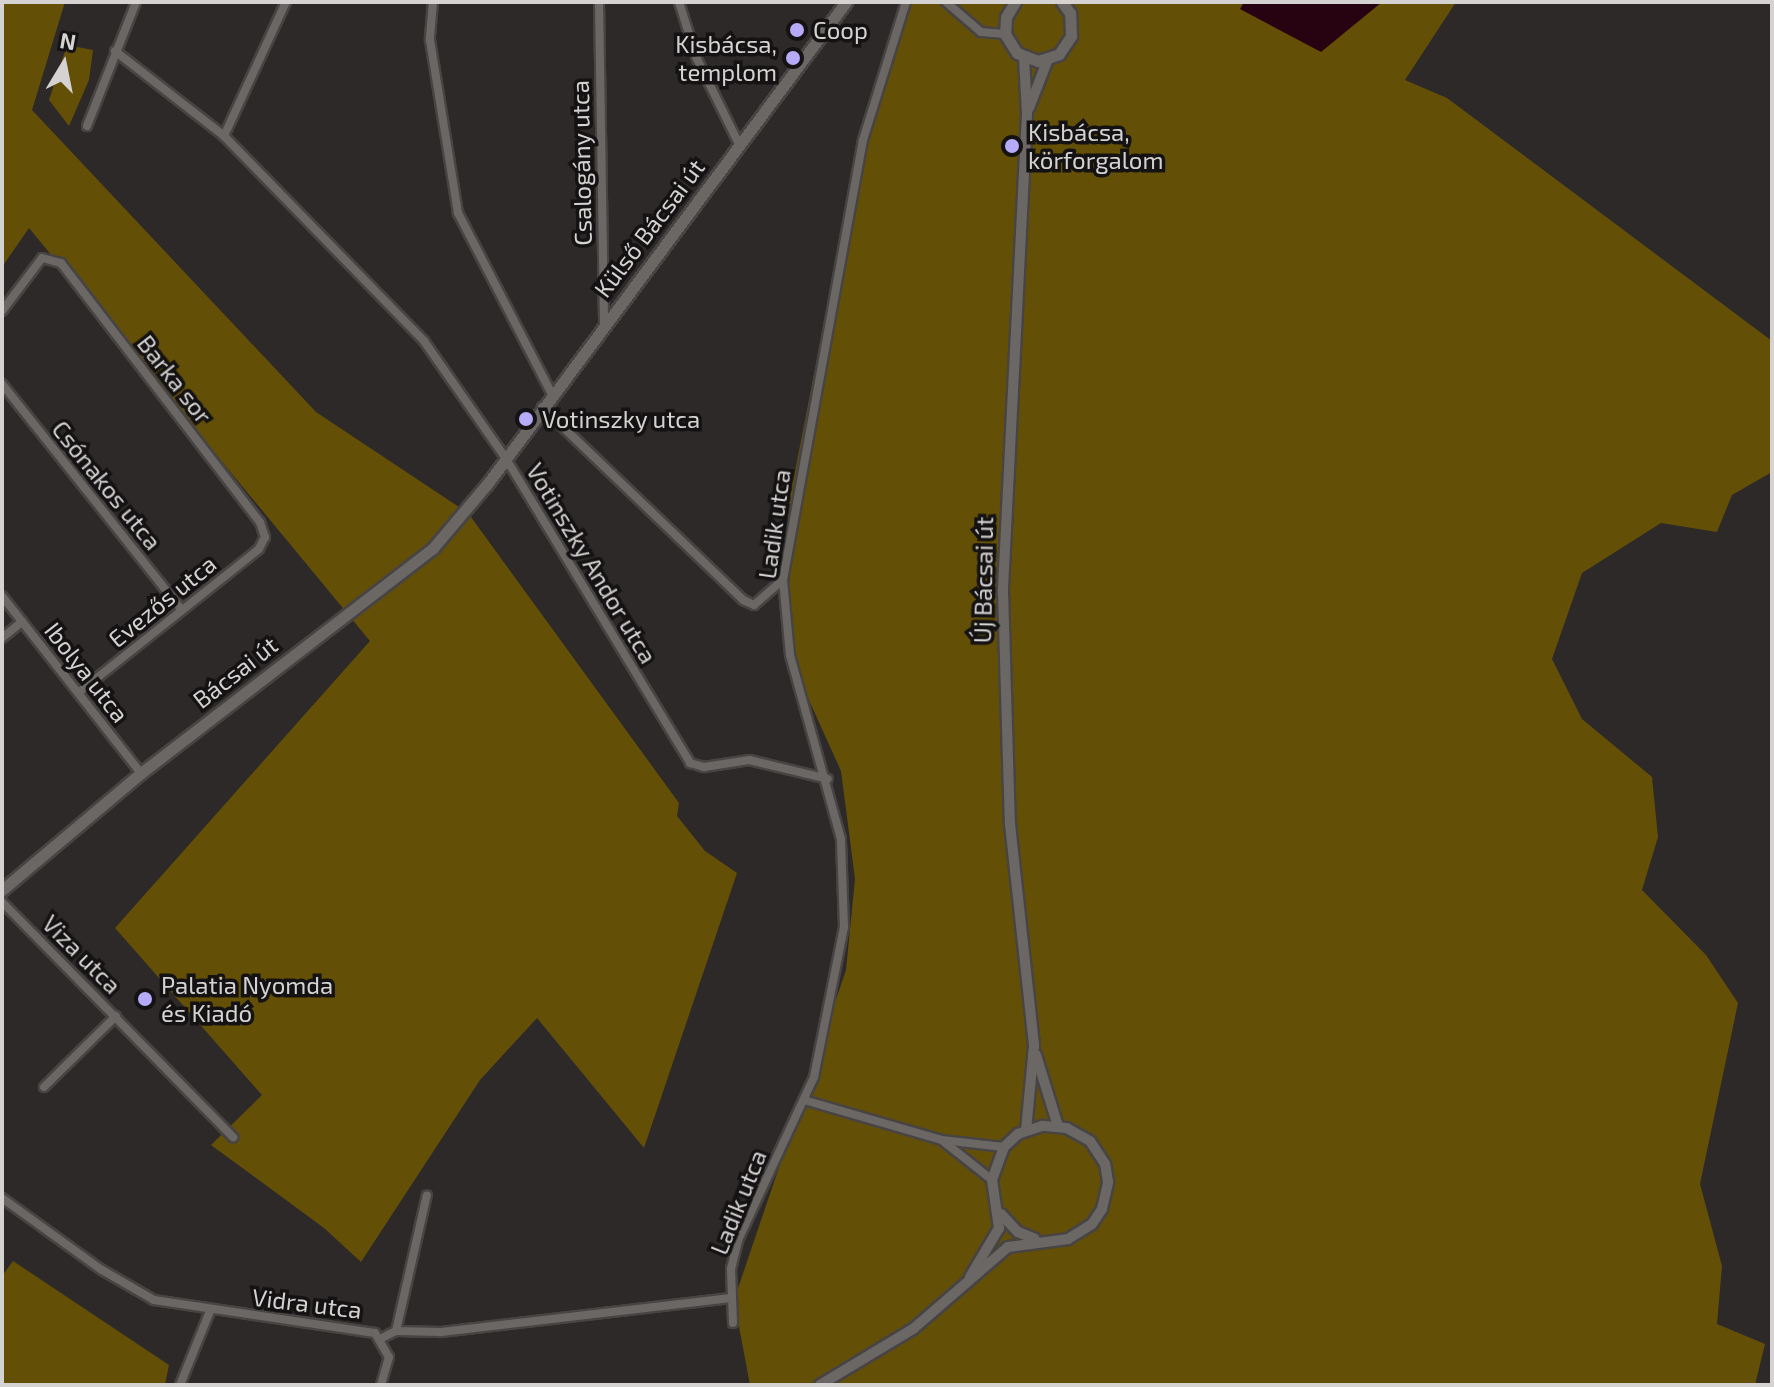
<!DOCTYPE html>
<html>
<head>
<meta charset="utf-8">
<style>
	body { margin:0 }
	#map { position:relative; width:1774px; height:1387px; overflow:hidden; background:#2d2928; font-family:"Exo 2",sans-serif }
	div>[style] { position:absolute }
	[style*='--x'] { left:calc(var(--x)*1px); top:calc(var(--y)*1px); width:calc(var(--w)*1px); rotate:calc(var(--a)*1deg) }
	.green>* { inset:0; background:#644f07 }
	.water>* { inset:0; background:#270211 }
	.roads { filter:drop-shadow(2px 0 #474443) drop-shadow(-2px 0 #474443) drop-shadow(0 2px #474443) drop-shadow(0 -2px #474443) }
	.minor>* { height:8px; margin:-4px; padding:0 4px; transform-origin:4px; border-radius:4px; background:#6b6765 }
	.tertiary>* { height:10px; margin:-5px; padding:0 5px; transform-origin:5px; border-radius:5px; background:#6b6765 }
	.secondary>* { height:11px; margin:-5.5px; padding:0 5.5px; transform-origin:5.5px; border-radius:5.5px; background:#6b6765 }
	.dots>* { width:22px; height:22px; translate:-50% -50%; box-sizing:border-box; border:4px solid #141212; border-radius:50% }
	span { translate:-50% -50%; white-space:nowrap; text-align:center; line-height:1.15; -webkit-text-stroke:7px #141212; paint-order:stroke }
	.poi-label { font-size:24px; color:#d5d3d2 }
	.left { translate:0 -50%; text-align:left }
	.right { translate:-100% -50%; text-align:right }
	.street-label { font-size:24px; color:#d5d3d2 }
	.frame { position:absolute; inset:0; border:4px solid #d5d3d2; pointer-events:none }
	.north { position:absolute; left:24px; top:24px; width:80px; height:80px; -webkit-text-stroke:6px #141212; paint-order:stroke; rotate:10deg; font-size:22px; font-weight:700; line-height:32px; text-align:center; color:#d5d3d2 }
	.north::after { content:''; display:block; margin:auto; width:28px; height:36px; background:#d5d3d2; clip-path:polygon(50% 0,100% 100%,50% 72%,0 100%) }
</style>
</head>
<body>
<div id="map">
	<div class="green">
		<i style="clip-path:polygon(2px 2px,65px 2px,32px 110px,316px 412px,468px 513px,679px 803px,677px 816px,705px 851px,737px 873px,644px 1148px,537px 1018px,480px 1080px,361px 1262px,324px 1228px,211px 1145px,262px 1095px,115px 928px,370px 641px,29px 228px,2px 267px)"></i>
		<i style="clip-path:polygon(900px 2px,1456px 2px,1405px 80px,1447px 98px,1772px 341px,1772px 472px,1732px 495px,1717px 532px,1661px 523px,1582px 573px,1552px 659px,1582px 719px,1652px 777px,1658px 837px,1642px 890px,1706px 955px,1738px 1003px,1700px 1184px,1722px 1266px,1717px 1324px,1765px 1344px,1755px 1385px,750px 1385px,734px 1300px,846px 970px,855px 879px,841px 771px,798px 676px,783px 581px,790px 497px,837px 256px)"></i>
		<i style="clip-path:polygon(67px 45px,93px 50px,89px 80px,69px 126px,49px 100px)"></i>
		<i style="clip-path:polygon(13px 1261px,169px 1365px,165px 1385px,2px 1385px,2px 1276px)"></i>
	</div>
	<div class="water">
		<i style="clip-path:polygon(1244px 2px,1382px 2px,1321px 52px,1240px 9px)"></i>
	</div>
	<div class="roads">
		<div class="minor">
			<i style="--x:433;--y:2;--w:38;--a:95"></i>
			<i style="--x:430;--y:40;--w:175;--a:80.8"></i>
			<i style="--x:458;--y:213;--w:204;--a:62.6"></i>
			<i style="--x:599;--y:2;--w:321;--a:89.1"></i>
			<i style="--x:679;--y:2;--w:60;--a:72.5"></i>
			<i style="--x:697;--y:59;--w:97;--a:63.7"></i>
			<i style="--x:946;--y:2;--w:46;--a:40.6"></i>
			<i style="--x:981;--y:32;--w:24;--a:5"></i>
			<i style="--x:115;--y:51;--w:138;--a:37.9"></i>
			<i style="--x:224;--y:136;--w:286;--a:45.7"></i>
			<i style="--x:424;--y:341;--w:141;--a:55.1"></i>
			<i style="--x:505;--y:457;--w:358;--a:58.8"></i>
			<i style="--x:690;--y:763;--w:15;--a:16"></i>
			<i style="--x:704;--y:767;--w:46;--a:-8.8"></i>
			<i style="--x:749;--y:760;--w:81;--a:13.5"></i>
			<i style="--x:87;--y:126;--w:133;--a:-68.4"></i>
			<i style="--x:224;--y:136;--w:148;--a:-65.2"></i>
			<i style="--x:2;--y:311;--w:66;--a:-53"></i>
			<i style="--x:42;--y:258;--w:20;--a:15"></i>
			<i style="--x:61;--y:263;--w:327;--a:52.5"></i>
			<i style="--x:260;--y:522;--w:16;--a:72"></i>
			<i style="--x:265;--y:537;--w:13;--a:117"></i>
			<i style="--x:259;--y:549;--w:231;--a:141.5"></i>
			<i style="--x:2;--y:384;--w:289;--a:51.5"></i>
			<i style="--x:542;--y:407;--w:279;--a:43.8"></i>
			<i style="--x:743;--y:600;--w:12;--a:24"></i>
			<i style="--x:754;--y:605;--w:38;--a:-41"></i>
			<i style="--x:2;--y:596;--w:225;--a:51.9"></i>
			<i style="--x:2;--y:638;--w:26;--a:-39"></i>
			<i style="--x:2;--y:902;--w:330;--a:45.5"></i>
			<i style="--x:44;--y:1087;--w:101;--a:-44.6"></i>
			<i style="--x:804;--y:1100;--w:144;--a:16.2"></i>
			<i style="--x:942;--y:1140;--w:62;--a:6.4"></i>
			<i style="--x:943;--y:1141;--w:63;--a:38.5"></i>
			<i style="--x:2;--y:1198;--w:123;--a:35.8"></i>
			<i style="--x:102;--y:1270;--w:60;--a:30"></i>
			<i style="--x:154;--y:1300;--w:223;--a:8.5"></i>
			<i style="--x:375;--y:1333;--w:28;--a:60"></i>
			<i style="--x:389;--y:1357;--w:29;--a:106"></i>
			<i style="--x:733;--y:1323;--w:54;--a:-92.1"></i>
			<i style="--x:731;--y:1269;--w:32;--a:-76"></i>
			<i style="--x:739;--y:1238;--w:178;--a:-65"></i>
			<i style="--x:814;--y:1077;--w:153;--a:-78.7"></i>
			<i style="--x:844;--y:927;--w:88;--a:-92"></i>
			<i style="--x:841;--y:839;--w:191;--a:-105.5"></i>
			<i style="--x:790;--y:655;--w:75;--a:-95.3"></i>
			<i style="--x:783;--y:580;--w:447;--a:-79.7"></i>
			<i style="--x:863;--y:140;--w:145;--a:-72.7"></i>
			<i style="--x:396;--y:1331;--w:139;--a:-77.2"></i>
			<i style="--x:382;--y:1338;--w:16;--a:-27"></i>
			<i style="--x:396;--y:1331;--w:45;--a:1.3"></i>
			<i style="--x:441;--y:1332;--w:290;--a:-6.7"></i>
			<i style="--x:180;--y:1385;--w:80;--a:-67.9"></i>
		</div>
		<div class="tertiary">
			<i style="--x:1024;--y:58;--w:56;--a:86.9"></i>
			<i style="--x:1027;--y:114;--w:478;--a:92.9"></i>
			<i style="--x:1003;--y:591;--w:233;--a:88.3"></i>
			<i style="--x:1010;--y:824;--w:223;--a:83.8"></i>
			<i style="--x:1034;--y:1046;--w:84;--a:95.4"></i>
			<i style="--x:1029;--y:108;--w:53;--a:-68.8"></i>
			<i style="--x:1036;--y:1055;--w:74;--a:72.8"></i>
			<i style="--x:1001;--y:1214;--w:25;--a:47"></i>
			<i style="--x:1018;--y:1232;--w:18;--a:22"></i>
			<i style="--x:820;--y:1385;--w:109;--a:-31.1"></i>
			<i style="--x:913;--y:1329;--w:125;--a:-40.8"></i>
			<i style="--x:1008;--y:1247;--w:61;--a:-7.6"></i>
			<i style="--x:1068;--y:1239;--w:28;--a:-32"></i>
			<i style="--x:1092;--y:1224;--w:18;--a:-56"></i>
			<i style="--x:1102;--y:1209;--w:28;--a:-77"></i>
			<i style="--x:1108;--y:1182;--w:18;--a:-99"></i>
			<i style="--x:1105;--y:1164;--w:27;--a:-123"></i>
			<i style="--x:1090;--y:1141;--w:26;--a:-151"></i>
			<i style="--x:1067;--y:1128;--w:25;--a:-175"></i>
			<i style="--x:1042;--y:1126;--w:25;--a:162"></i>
			<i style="--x:1018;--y:1134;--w:19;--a:137"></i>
			<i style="--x:1004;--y:1147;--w:35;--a:110"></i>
			<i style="--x:992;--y:1180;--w:49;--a:81.7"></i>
			<i style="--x:999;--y:1228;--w:57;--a:120.6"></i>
		</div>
		<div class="secondary">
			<i style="--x:1015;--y:2;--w:17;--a:121"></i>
			<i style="--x:1006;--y:17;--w:17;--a:93"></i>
			<i style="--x:1005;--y:34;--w:22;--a:58"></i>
			<i style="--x:1017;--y:53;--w:22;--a:21"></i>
			<i style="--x:1038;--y:61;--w:22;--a:-18"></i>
			<i style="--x:1059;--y:54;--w:22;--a:-56"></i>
			<i style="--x:1071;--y:36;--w:23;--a:-92"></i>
			<i style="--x:1070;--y:13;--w:14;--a:-126"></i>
			<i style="--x:2;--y:890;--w:182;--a:-40.1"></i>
			<i style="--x:141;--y:773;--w:369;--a:-37.6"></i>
			<i style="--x:433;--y:548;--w:85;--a:-49.8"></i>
			<i style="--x:488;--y:483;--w:600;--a:-53.34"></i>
		</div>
	</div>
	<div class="dots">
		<i style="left:797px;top:30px;background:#b7abf8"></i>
		<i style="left:793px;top:58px;background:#b7abf8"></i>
		<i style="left:1012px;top:146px;background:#b7abf8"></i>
		<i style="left:526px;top:419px;background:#b7abf8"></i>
		<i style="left:145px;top:999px;background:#b7abf8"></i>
	</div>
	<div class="poi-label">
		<span class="left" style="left:813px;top:30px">Coop</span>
		<span class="right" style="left:777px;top:58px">Kisbácsa,<br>templom</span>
		<span class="left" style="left:1028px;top:146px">Kisbácsa,<br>körforgalom</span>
		<span class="left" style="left:542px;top:419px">Votinszky utca</span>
		<span class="left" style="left:161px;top:999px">Palatia Nyomda<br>és Kiadó</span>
	</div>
	<div class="street-label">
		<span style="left:581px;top:163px;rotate:-91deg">Csalogány utca</span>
		<span style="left:649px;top:228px;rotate:-53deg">Külső Bácsai út</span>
		<span style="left:175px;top:379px;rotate:52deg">Barka sor</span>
		<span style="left:107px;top:485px;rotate:51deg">Csónakos utca</span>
		<span style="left:774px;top:524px;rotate:-82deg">Ladik utca</span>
		<span style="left:592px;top:563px;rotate:59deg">Votinszky Andor utca</span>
		<span style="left:983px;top:580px;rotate:-89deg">Új Bácsai út</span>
		<span style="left:162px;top:601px;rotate:-39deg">Evezős utca</span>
		<span style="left:87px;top:672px;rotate:52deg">Ibolya utca</span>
		<span style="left:235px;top:672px;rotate:-38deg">Bácsai út</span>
		<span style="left:82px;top:954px;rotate:45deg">Viza utca</span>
		<span style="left:738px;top:1202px;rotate:-68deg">Ladik utca</span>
		<span style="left:307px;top:1303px;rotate:7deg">Vidra utca</span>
	</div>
	<div class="frame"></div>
	<div class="north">N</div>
</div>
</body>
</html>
